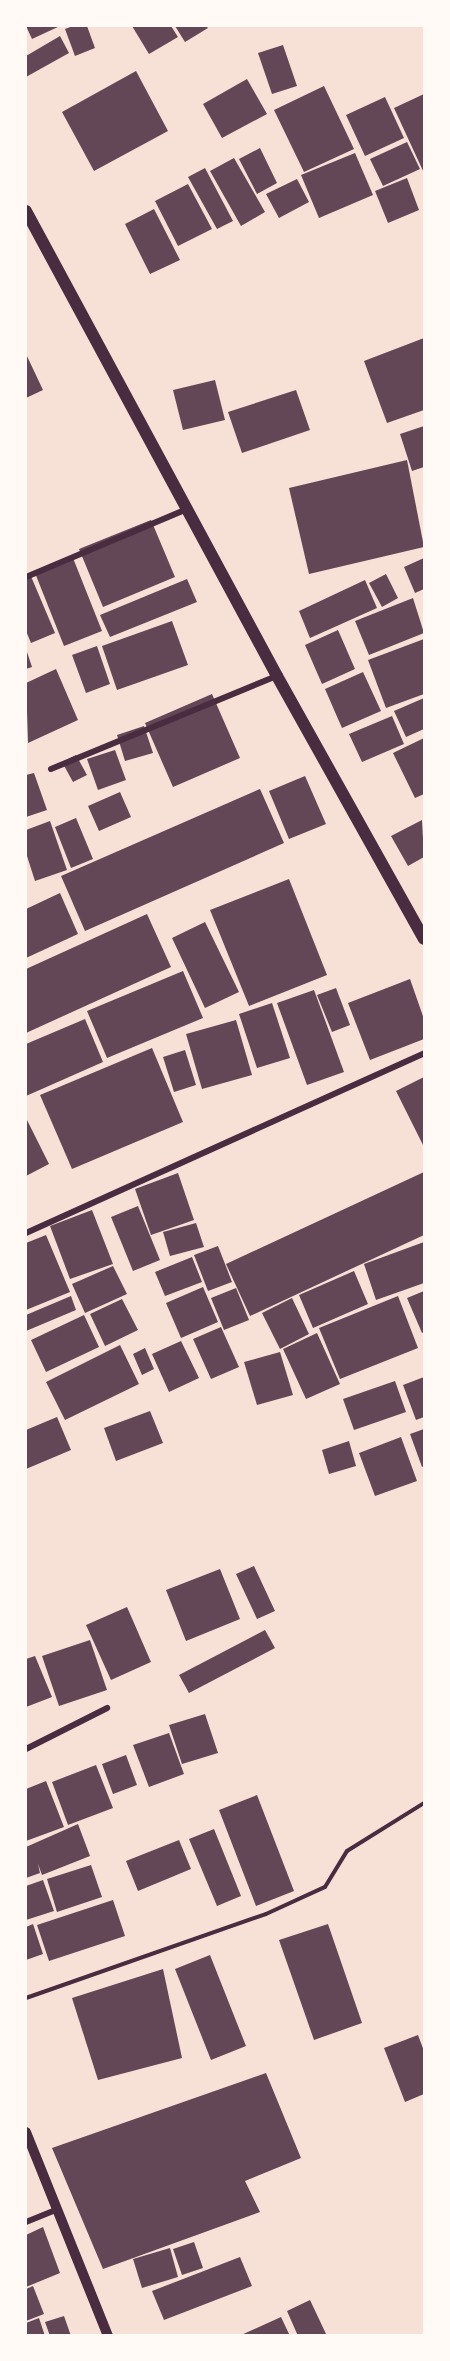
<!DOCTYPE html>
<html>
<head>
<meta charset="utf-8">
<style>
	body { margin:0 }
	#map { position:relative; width:450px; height:2361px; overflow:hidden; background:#f7e1d7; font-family:Poppins,sans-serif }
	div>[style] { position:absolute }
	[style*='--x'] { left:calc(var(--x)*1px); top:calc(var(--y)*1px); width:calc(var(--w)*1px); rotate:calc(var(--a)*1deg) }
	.building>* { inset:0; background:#644757 }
	.path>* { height:4px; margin:-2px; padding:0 2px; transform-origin:2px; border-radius:2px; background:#4a2c40 }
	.minor>* { height:6px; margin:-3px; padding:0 3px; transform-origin:3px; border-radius:3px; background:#4a2c40 }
	.tertiary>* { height:10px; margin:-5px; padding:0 5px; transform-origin:5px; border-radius:5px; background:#4a2c40 }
	.secondary>* { height:12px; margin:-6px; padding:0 6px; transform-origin:6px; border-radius:6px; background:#4a2c40 }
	span { translate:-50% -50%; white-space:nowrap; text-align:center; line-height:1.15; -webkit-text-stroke:5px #fffaf5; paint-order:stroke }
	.frame { position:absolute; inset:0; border:27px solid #fffaf5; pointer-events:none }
</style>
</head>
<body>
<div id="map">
	<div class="building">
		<i style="clip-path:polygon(26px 26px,60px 26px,32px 39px)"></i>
		<i style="clip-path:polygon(73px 26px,87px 26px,95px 48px,75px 56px,65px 29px)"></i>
		<i style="clip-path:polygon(132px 26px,171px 26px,178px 37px,149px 54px)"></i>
		<i style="clip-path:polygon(175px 26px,206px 26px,208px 28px,185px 42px)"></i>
		<i style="clip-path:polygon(60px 36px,69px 53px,26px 77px,26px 56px)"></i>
		<i style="clip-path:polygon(283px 45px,297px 86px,272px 94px,258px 53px)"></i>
		<i style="clip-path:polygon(136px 71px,168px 131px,94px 171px,62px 112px)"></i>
		<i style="clip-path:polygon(247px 79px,267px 114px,222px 138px,203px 104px)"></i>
		<i style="clip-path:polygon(324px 86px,354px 149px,304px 172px,274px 110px)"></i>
		<i style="clip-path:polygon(424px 94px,424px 173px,394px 108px)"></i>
		<i style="clip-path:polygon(385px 97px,404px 138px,365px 156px,346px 115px)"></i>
		<i style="clip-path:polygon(407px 142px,420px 169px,383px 186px,370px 159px)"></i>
		<i style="clip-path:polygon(260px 148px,277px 183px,257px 194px,239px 159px)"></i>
		<i style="clip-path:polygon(355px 153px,373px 195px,319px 218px,301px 175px)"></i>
		<i style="clip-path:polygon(234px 158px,265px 212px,241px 226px,210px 171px)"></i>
		<i style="clip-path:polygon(205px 168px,233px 221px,217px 229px,188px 177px)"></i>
		<i style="clip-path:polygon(407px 178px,419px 210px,388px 223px,375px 191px)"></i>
		<i style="clip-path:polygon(297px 179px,309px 202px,279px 218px,266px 194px)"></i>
		<i style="clip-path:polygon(188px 184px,212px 229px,178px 246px,155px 201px)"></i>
		<i style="clip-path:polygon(154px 209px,180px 260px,150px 274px,125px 224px)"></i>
		<i style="clip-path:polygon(424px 338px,424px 410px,387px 423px,364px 361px)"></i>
		<i style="clip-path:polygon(26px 354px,43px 390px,26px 398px)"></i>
		<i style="clip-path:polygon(215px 380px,225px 420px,183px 430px,173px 390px)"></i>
		<i style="clip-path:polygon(296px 390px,310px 430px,242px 453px,228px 412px)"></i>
		<i style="clip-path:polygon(424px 426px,424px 467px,412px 471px,400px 434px)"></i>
		<i style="clip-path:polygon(407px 460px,424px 547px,309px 574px,289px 488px)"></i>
		<i style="clip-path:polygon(151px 520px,175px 577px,103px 607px,79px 549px)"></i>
		<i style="clip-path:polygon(73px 558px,102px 631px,64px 646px,35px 573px)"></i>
		<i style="clip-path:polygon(424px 558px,424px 589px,415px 593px,404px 567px)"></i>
		<i style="clip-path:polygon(30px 574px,55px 633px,31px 643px,26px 631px,26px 576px)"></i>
		<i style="clip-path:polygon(386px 574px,398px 598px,382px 607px,369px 583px)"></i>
		<i style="clip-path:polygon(187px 579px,197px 602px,110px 637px,100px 615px)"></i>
		<i style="clip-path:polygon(365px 580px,377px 608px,310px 638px,299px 611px)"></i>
		<i style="clip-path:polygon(413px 598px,424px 633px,369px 655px,355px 621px)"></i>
		<i style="clip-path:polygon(172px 621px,188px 665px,117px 690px,102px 646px)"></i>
		<i style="clip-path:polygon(338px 630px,355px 669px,322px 684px,305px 645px)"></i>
		<i style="clip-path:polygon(424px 639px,424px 694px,386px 708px,368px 660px)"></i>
		<i style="clip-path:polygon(97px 646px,110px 684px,86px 693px,72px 655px)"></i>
		<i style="clip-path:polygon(26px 649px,32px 667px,26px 669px)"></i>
		<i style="clip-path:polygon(56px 669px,78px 720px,28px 743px,26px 683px)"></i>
		<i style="clip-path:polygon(363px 672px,381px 711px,342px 728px,325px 689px)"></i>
		<i style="clip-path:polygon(212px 694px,240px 758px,173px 787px,145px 723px)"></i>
		<i style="clip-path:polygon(424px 698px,424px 729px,406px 737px,394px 711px)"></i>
		<i style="clip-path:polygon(392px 716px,404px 744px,362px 762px,349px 734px)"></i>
		<i style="clip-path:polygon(144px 726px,153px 753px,125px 761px,117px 735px)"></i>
		<i style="clip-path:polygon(424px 738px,424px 794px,415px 798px,393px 753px)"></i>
		<i style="clip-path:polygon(115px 750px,126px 780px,98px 790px,87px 759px)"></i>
		<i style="clip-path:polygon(76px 755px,87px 775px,73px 782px,62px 762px)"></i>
		<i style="clip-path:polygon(34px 773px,47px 810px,26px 817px,26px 775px)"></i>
		<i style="clip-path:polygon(305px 776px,326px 824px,289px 839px,269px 791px)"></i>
		<i style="clip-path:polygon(260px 789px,284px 843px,85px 931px,61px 876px)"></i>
		<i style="clip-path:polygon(120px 792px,131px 817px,99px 831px,88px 806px)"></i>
		<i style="clip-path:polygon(76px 818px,93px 859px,71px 868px,55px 827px)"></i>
		<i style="clip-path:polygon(422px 820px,424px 857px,408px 866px,391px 836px)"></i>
		<i style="clip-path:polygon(50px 821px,67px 870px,35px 881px,26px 853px,26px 830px)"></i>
		<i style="clip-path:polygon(289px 879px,327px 975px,249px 1006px,210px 910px)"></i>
		<i style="clip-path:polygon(60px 893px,78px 934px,26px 958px,26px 909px)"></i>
		<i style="clip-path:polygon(147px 914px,171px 967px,26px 1033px,26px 969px)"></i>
		<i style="clip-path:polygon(205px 922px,239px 992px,205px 1008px,172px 938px)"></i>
		<i style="clip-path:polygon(183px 971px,203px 1018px,107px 1058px,87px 1011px)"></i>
		<i style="clip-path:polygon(410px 979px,424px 1019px,424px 1039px,370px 1060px,348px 1003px)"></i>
		<i style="clip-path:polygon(336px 988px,350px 1025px,332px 1032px,317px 995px)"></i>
		<i style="clip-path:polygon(314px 990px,344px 1072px,307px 1085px,277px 1003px)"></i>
		<i style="clip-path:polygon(272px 1003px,290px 1058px,257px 1068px,239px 1014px)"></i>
		<i style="clip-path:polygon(85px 1019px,103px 1062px,26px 1096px,26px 1044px)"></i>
		<i style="clip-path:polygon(236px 1020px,252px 1075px,202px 1089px,186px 1034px)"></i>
		<i style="clip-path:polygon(152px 1048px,183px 1122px,72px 1169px,40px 1095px)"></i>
		<i style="clip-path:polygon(185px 1050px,196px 1085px,174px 1092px,163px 1057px)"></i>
		<i style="clip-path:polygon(424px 1077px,424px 1147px,396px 1091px)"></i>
		<i style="clip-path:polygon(26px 1118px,49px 1164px,26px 1176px)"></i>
		<i style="clip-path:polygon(424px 1172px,424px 1235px,250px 1316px,226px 1264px)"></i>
		<i style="clip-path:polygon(178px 1173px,194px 1220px,151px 1235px,135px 1189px)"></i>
		<i style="clip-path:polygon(138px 1206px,160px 1260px,133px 1271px,111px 1217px)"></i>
		<i style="clip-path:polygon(92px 1210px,113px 1264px,70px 1279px,50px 1226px)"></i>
		<i style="clip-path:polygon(196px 1223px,204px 1247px,170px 1256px,163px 1232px)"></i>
		<i style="clip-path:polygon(46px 1235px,70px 1292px,26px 1310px,26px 1243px)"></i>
		<i style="clip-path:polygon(424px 1242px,424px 1283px,376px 1300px,364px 1264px)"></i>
		<i style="clip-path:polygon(218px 1246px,232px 1282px,208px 1291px,194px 1255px)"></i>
		<i style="clip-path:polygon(192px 1257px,202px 1282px,165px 1296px,155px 1272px)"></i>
		<i style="clip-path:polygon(113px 1266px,127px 1294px,85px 1313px,72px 1284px)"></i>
		<i style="clip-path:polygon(354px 1271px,368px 1304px,313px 1328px,299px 1295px)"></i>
		<i style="clip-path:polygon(203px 1287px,218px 1322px,181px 1338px,166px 1303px)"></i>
		<i style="clip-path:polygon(236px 1288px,249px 1320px,224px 1330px,211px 1298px)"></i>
		<i style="clip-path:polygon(424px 1291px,424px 1332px,422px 1333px,407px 1298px)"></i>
		<i style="clip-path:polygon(71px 1296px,76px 1310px,26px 1331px,26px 1315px)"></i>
		<i style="clip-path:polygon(398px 1296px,418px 1348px,340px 1379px,319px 1328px)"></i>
		<i style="clip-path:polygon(292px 1298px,309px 1334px,280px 1349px,262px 1313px)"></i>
		<i style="clip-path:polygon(122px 1299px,138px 1330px,105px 1346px,90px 1314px)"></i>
		<i style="clip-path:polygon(84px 1315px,99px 1347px,46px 1372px,31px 1340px)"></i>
		<i style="clip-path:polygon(221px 1327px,239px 1367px,211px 1379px,193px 1339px)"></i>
		<i style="clip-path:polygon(317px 1333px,340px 1384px,306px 1399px,283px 1349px)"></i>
		<i style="clip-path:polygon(181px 1341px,199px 1378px,169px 1392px,152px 1354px)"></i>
		<i style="clip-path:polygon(120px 1345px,139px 1384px,65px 1420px,46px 1382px)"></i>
		<i style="clip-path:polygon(145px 1348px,154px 1369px,142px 1375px,133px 1354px)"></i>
		<i style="clip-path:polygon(280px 1352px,293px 1395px,257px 1405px,244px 1362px)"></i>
		<i style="clip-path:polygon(424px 1377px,424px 1417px,416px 1420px,403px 1385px)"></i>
		<i style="clip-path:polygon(395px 1381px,406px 1412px,354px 1430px,343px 1399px)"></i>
		<i style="clip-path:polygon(150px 1411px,163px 1443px,116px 1461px,104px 1428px)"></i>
		<i style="clip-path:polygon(57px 1417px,71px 1450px,26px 1469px,26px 1430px)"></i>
		<i style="clip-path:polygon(424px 1429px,424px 1466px,422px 1467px,410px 1434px)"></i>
		<i style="clip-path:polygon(401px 1437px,417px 1481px,375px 1496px,359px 1453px)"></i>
		<i style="clip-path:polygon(349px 1441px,356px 1466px,329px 1474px,322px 1450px)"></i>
		<i style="clip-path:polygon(254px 1566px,275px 1611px,257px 1619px,236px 1574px)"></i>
		<i style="clip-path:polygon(220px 1569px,240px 1619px,186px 1641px,166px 1590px)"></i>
		<i style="clip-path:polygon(127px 1607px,151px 1662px,111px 1680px,86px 1625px)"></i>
		<i style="clip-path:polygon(265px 1630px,275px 1648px,189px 1693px,179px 1675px)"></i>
		<i style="clip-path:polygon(90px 1640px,107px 1690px,59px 1706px,42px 1656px)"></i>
		<i style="clip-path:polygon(35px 1656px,52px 1697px,26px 1707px,26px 1659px)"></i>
		<i style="clip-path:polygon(205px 1714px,218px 1753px,182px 1764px,169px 1725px)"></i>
		<i style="clip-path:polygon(169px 1733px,184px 1774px,149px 1787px,133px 1745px)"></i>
		<i style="clip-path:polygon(126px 1755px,137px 1785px,113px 1794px,102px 1764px)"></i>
		<i style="clip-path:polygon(96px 1765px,113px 1808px,68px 1825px,52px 1782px)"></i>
		<i style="clip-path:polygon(46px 1781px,64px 1827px,26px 1841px,26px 1789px)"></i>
		<i style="clip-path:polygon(257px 1795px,294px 1891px,256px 1906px,219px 1810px)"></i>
		<i style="clip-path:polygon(78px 1824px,90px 1856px,42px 1875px,38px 1864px,40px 1873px,26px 1878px,26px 1847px)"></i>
		<i style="clip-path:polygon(214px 1829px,241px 1896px,217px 1906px,189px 1839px)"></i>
		<i style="clip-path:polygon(179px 1840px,191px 1869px,138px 1891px,126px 1861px)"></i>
		<i style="clip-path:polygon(91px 1865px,102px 1897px,57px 1912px,47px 1879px)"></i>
		<i style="clip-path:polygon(43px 1880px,54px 1911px,26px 1920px,26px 1886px)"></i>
		<i style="clip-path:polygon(113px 1900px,125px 1936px,49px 1961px,37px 1925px)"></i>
		<i style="clip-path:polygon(33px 1924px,43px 1954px,26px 1960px,26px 1927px)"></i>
		<i style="clip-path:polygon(328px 1924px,362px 2023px,314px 2040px,279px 1940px)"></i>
		<i style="clip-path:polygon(210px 1955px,246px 2046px,211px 2060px,175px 1969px)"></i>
		<i style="clip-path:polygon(163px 1969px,182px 2058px,98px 2080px,72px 1998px)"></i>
		<i style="clip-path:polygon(418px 2035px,424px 2051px,424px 2094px,405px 2102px,384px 2048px)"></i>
		<i style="clip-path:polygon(266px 2073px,301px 2158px,245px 2181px,260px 2212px,103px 2269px,52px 2148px)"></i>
		<i style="clip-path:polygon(43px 2227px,60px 2273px,26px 2287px,26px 2235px)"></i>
		<i style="clip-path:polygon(194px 2242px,203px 2268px,182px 2275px,173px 2249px)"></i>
		<i style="clip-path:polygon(170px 2248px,178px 2277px,142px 2288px,133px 2259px)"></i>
		<i style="clip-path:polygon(240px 2257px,252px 2286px,164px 2320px,152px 2291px)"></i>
		<i style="clip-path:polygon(33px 2286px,44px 2314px,26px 2321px,26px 2289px)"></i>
		<i style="clip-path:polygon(310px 2300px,327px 2336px,298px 2336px,287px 2311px)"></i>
		<i style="clip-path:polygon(64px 2316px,71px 2336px,50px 2336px,45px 2322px)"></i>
		<i style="clip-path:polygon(281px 2317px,290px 2336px,239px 2336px)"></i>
		<i style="clip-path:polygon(39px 2318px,45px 2336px,26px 2336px,26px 2323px)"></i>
	</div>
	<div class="path">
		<i style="--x:26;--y:1998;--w:254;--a:-19.3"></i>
		<i style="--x:266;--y:1914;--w:65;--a:-24.6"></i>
		<i style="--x:325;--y:1887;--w:42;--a:-58.6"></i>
		<i style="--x:347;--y:1851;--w:91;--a:-31.9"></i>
	</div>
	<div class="minor">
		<i style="--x:26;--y:577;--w:175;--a:-22.9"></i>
		<i style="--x:51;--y:769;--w:244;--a:-22.4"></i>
		<i style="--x:26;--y:1233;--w:437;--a:-24.3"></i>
		<i style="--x:26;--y:1749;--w:91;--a:-26.8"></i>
		<i style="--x:26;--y:2222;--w:32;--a:-22"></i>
	</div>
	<div class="tertiary">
		<i style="--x:26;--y:2132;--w:220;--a:68.1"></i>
	</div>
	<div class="secondary">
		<i style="--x:26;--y:211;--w:528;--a:61.64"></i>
		<i style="--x:277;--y:676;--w:301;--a:60.8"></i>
	</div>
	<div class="frame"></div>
</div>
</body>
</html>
